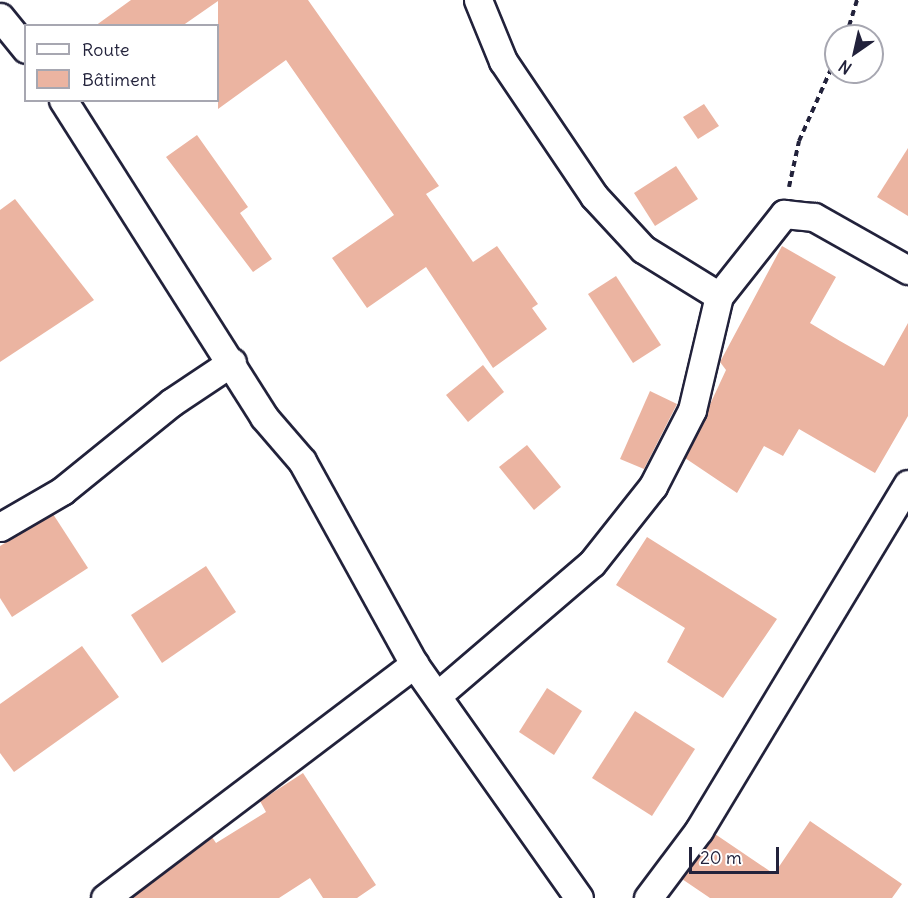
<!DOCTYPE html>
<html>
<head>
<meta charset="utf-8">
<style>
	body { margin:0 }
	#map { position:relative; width:908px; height:898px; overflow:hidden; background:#fff; font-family:Delius,sans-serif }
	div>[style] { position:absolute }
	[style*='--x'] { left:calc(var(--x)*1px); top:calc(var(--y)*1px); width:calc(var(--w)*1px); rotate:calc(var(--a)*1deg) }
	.building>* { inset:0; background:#ebb4a1 }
	.path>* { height:4px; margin-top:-2px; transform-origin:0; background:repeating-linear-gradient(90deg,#22223b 0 6px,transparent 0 10.5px) }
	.roads { filter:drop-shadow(2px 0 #22223b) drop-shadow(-2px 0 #22223b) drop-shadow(0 2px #22223b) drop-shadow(0 -2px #22223b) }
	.street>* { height:27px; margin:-13.5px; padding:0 13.5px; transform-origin:13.5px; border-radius:13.5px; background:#fff }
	span { translate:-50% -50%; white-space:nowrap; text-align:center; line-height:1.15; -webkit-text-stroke:4.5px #fff; paint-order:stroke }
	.legend { position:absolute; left:24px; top:24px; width:195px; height:78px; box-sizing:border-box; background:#fff; border:2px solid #a7a7b1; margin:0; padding:8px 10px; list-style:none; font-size:18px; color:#22223b }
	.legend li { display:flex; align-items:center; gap:12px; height:30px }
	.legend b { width:30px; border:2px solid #a7a7b1 }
	.north { position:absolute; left:824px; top:24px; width:60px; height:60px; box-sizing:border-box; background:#fff; border:2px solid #a7a7b1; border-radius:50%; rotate:214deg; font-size:16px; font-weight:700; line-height:24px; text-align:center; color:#22223b }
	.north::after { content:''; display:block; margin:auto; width:21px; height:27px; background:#22223b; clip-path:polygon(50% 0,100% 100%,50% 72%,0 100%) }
	.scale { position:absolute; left:689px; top:847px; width:90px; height:27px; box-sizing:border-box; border:3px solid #22223b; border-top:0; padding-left:8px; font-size:18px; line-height:21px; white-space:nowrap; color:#22223b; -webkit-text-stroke:4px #fff; paint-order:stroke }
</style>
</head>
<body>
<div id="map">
	<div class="building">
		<i style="clip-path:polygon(131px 0,308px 0,439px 186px,426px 194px,473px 262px,497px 246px,538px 304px,532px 308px,547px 329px,493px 368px,426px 267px,367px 308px,332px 258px,394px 215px,286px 60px,218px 109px,218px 1px,182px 26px,95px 26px)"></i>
		<i style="clip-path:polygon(704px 104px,719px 126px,698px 139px,683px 117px)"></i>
		<i style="clip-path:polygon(197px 135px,248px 207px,240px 213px,272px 259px,253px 272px,166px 157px)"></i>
		<i style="clip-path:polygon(908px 148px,908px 216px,877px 197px)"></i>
		<i style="clip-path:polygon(676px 166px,698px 199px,655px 226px,634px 193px)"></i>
		<i style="clip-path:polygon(15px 199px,94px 300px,0 362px,0 210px)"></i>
		<i style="clip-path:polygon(782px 246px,836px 277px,810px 323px,840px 341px,884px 366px,908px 323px,908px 416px,875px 473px,799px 429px,783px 456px,764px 446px,737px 493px,685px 458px,726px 370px,720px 362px)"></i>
		<i style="clip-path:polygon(616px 276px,661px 345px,633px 363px,588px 294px)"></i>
		<i style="clip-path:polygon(483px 365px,504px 392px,468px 422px,446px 395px)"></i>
		<i style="clip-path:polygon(650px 391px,677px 404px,644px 469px,620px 459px)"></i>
		<i style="clip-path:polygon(527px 445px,561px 487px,534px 510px,499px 467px)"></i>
		<i style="clip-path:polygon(53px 514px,88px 568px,12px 617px,0 598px,0 546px)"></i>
		<i style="clip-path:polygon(647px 537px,777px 619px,723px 698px,667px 662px,685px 628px,616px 585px)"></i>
		<i style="clip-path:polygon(206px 566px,236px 612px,162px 663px,131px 615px)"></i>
		<i style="clip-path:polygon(82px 646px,119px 697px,14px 772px,0 753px,0 704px)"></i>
		<i style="clip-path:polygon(547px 688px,582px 711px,554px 755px,519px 732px)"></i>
		<i style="clip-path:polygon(635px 711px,695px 749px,652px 816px,592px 778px)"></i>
		<i style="clip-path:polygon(303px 773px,376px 885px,357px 898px,323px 898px,310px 878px,279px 898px,132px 898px,212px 837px,216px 843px,266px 812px,260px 801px)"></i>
		<i style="clip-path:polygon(810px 821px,902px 884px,892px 898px,710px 898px,682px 879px,715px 834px,774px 874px)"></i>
	</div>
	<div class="path">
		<i style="--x:846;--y:36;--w:38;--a:-73"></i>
		<i style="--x:789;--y:187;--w:47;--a:-77.7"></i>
		<i style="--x:799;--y:141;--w:91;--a:-66"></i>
	</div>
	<div class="roads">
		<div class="street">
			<i style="--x:478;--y:0;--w:66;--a:67.7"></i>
			<i style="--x:503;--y:61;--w:163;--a:56"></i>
			<i style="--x:594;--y:196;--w:72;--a:47.2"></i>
			<i style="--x:643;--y:249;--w:89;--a:31.7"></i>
			<i style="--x:0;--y:17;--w:41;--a:50.9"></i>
			<i style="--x:63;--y:100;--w:375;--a:57.6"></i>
			<i style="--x:264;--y:417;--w:58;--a:49.2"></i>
			<i style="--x:302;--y:461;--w:232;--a:61.1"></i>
			<i style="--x:414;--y:664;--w:286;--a:54.8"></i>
			<i style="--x:0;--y:527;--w:72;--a:-30.1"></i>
			<i style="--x:62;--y:491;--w:141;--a:-39"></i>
			<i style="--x:172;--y:402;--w:72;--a:-33.7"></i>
			<i style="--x:439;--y:694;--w:201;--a:-40.6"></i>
			<i style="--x:592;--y:563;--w:98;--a:-51.6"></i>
			<i style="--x:653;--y:486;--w:85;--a:-62.8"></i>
			<i style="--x:692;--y:410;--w:117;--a:-76.7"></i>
			<i style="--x:719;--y:296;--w:105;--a:-51.6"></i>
			<i style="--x:784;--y:214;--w:30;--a:6"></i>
			<i style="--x:814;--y:217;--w:108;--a:29.4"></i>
			<i style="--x:105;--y:898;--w:388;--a:-37.1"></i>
			<i style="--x:648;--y:898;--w:85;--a:-53.1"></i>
			<i style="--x:699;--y:830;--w:404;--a:-58.9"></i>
		</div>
	</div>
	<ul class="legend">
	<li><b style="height:8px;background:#fff"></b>Route</li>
	<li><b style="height:16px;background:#ebb4a1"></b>Bâtiment</li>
	</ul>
	<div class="north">N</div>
	<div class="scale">20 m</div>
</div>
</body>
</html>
